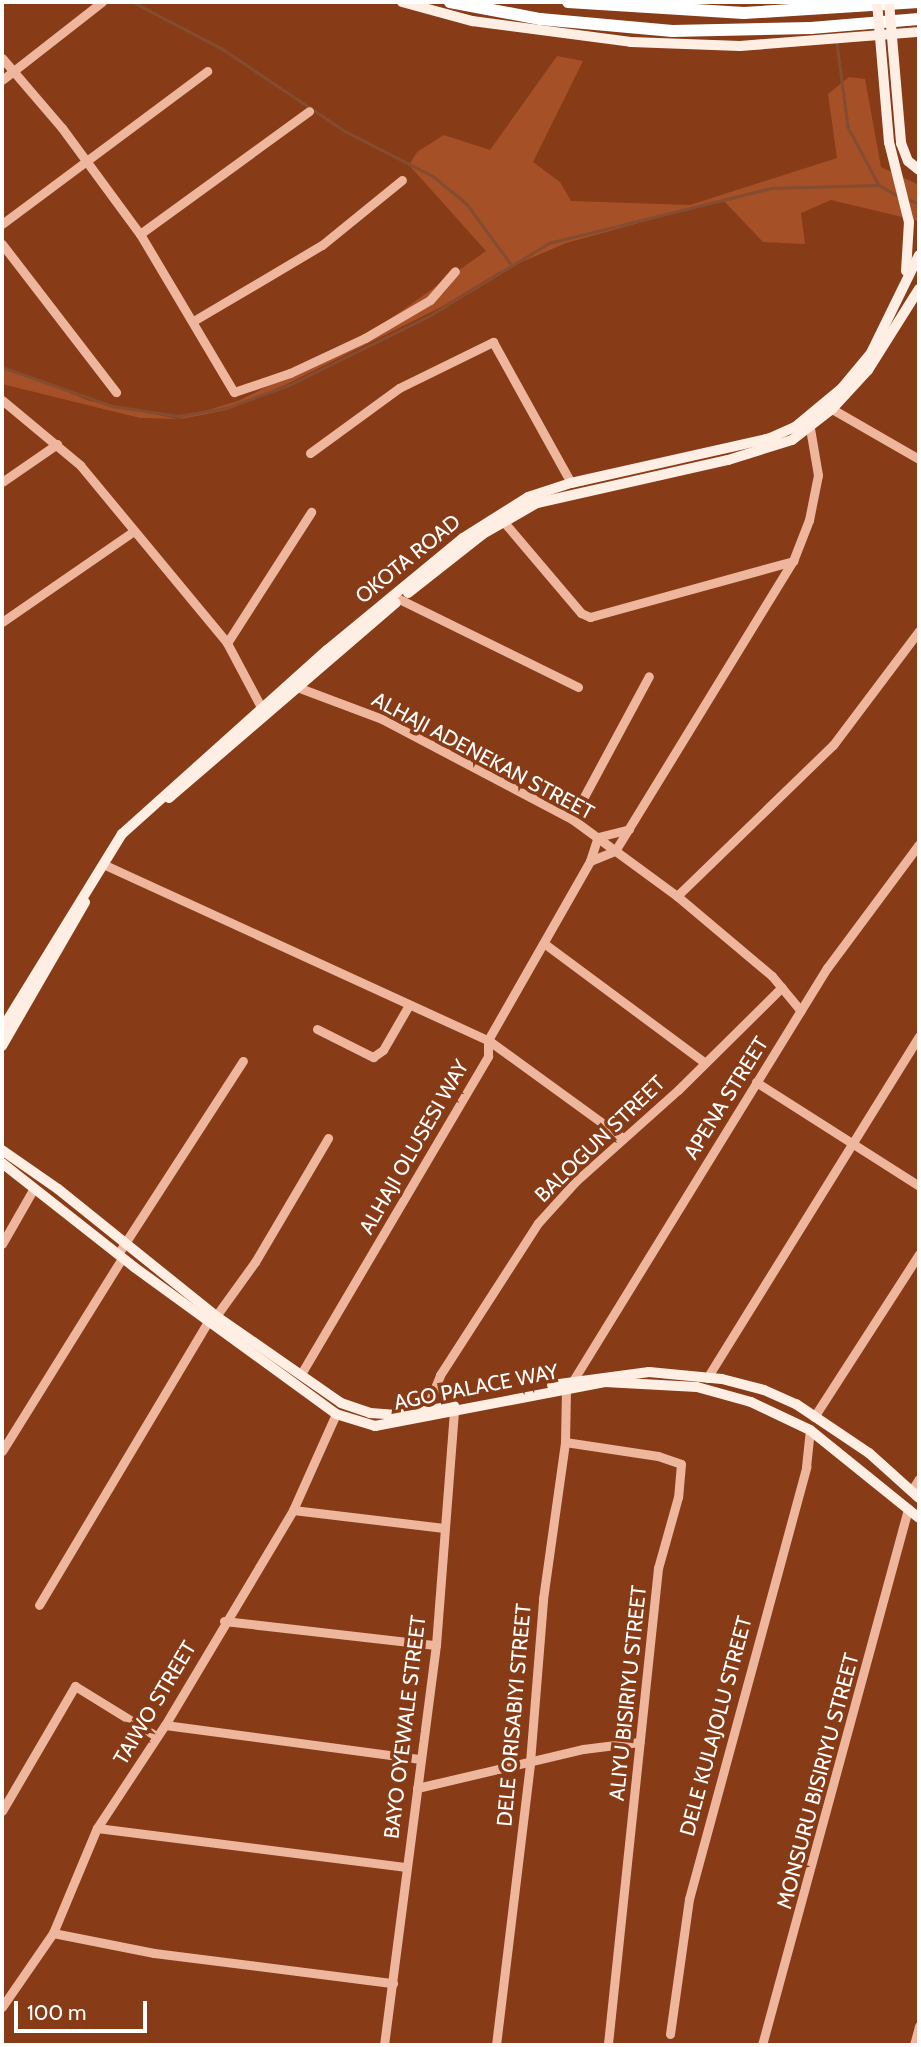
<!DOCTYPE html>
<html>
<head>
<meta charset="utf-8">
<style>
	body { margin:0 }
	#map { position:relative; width:921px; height:2047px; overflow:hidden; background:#873b16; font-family:Cabin,sans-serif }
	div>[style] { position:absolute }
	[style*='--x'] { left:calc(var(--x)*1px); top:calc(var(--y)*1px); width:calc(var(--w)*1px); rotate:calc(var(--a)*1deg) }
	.green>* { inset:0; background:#a65028 }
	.stream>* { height:2.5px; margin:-1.25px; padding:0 1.25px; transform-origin:1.25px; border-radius:1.25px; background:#844c30 }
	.minor>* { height:9px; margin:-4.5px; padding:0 4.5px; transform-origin:4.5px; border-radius:4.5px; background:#eeb69c }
	.major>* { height:10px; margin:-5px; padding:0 5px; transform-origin:5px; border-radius:5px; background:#ffeee3 }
	.highway>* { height:12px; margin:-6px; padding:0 6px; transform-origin:6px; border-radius:6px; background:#fff }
	.major-bridge>* { height:10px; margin:-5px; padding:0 5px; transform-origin:5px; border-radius:5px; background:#ffeee3 }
	span { translate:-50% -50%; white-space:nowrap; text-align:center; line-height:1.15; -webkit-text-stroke:7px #873b16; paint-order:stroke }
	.street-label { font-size:21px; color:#fff }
	.frame { position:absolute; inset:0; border:4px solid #fff; pointer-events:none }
	.scale { position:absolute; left:14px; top:2001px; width:133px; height:32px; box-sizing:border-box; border:4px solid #fff; border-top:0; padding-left:9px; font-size:21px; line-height:24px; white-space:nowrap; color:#fff; -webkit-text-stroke:5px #873b16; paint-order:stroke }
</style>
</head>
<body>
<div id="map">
	<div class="green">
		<i style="clip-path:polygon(557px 56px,583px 61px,533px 162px,560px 182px,571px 201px,690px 205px,837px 158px,828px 94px,849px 77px,865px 79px,881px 167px,919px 185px,919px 221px,831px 200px,801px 213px,805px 244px,763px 242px,724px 201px,661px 217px,566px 243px,499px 272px,443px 306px,287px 384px,227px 410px,181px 419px,140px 418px,2px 384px,2px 366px,90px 401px,178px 419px,238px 401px,359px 341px,486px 251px,409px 165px,417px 152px,444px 135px,490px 150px)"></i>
	</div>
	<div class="stream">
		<i style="--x:133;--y:2;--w:99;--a:27.6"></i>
		<i style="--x:221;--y:48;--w:149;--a:33.8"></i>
		<i style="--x:345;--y:131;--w:99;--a:27.1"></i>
		<i style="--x:433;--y:176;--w:44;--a:39.5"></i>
		<i style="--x:467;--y:204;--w:73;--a:53.9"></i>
		<i style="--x:837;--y:43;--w:85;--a:82.5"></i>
		<i style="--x:848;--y:127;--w:66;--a:61.9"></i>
		<i style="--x:879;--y:185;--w:24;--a:30"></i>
		<i style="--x:906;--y:199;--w:14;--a:17"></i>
		<i style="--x:2;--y:367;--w:118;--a:19.4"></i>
		<i style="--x:113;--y:406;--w:66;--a:8.7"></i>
		<i style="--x:178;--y:416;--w:49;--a:-9.5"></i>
		<i style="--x:226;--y:408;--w:67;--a:-20.1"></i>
		<i style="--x:289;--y:385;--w:156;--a:-26.2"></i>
		<i style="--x:429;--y:316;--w:140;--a:-31.3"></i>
		<i style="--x:549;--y:243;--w:230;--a:-13.9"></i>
		<i style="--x:772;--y:188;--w:107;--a:-1.6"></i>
	</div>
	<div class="minor">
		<i style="--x:2;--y:58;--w:92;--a:49.4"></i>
		<i style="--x:62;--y:128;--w:132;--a:53.7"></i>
		<i style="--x:140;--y:234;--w:184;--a:59.3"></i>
		<i style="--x:234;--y:392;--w:59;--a:-18.7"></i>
		<i style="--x:290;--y:373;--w:83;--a:-25"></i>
		<i style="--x:365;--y:338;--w:75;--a:-30.3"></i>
		<i style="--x:430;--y:300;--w:38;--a:-49"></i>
		<i style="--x:2;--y:80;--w:127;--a:-38"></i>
		<i style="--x:2;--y:224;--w:256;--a:-36.7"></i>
		<i style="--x:140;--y:234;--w:209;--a:-36"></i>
		<i style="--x:2;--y:244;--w:187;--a:52.4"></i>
		<i style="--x:195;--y:320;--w:147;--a:-30.6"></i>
		<i style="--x:322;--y:245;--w:103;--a:-39.1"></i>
		<i style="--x:2;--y:400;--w:102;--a:39.8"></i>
		<i style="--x:80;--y:465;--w:231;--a:50.4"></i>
		<i style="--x:227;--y:643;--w:72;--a:62"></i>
		<i style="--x:832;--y:409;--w:100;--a:29.9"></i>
		<i style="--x:310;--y:453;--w:110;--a:-36.1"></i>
		<i style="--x:399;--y:388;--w:105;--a:-26.1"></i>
		<i style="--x:493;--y:342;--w:161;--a:61"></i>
		<i style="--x:2;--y:482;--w:67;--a:-34.6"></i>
		<i style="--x:503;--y:521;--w:121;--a:49.7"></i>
		<i style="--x:581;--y:613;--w:10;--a:24"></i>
		<i style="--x:590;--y:617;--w:211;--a:-15.4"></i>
		<i style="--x:395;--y:597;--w:204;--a:26.2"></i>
		<i style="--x:2;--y:622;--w:160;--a:-34.6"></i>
		<i style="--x:227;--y:643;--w:156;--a:-57.3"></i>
		<i style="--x:297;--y:687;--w:91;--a:20.6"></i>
		<i style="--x:382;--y:719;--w:215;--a:27.8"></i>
		<i style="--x:572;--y:819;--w:130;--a:36.3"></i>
		<i style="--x:677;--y:896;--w:124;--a:40.1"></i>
		<i style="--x:772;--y:976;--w:45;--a:50.4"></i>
		<i style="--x:572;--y:819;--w:162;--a:-61.7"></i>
		<i style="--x:598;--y:837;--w:32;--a:-14"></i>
		<i style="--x:615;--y:851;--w:340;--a:-58.5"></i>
		<i style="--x:793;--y:561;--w:44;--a:-68.7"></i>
		<i style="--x:809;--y:520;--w:46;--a:-78.7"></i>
		<i style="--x:818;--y:475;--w:48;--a:-99.7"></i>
		<i style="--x:590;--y:861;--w:27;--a:-22"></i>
		<i style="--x:105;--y:865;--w:421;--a:24.6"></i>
		<i style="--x:488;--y:1040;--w:167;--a:36"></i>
		<i style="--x:677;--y:896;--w:217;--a:-44.1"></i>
		<i style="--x:833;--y:745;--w:143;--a:-53"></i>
		<i style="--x:545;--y:944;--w:199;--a:36.6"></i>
		<i style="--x:317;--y:1029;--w:63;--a:26.6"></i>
		<i style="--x:373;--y:1057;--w:12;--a:-35"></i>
		<i style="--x:383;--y:1050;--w:52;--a:-60"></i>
		<i style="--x:756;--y:1082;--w:193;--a:32.5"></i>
		<i style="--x:2;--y:1244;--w:64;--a:-60.3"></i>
		<i style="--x:118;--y:1254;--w:230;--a:-57.1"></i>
		<i style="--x:216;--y:1316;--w:67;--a:-54.2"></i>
		<i style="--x:255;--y:1262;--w:144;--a:-59.5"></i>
		<i style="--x:301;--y:1374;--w:369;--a:-59.5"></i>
		<i style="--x:488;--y:1056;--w:16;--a:-90"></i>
		<i style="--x:488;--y:1040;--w:206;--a:-60.3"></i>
		<i style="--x:590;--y:861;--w:25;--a:-72"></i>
		<i style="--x:707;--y:1378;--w:402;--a:-58.2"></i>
		<i style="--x:574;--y:1379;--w:483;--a:-58.4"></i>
		<i style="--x:827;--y:968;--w:154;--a:-53.4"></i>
		<i style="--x:426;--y:1410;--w:38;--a:-68"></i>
		<i style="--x:440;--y:1375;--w:181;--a:-57.2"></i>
		<i style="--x:538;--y:1223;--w:55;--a:-47.9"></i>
		<i style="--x:575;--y:1182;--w:138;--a:-41.8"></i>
		<i style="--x:678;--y:1090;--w:146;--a:-44.7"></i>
		<i style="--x:814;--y:1417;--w:194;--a:-57.2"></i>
		<i style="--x:565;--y:1442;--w:94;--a:8.6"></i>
		<i style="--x:658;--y:1456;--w:24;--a:19"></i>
		<i style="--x:681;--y:1464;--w:33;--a:95"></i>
		<i style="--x:678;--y:1497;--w:74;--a:105.7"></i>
		<i style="--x:658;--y:1568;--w:480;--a:96"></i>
		<i style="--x:2;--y:1451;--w:227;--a:-58.1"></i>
		<i style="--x:912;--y:1490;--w:13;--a:-58"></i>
		<i style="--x:293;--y:1510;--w:152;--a:6.8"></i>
		<i style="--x:39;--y:1605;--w:332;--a:-59.2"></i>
		<i style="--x:224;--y:1621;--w:213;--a:6.5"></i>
		<i style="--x:165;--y:1725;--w:258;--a:7.6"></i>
		<i style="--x:417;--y:1788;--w:171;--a:-13.2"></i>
		<i style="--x:583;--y:1749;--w:57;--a:-7"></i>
		<i style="--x:2;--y:1811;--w:145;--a:-59.7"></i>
		<i style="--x:75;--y:1686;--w:95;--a:31.7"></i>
		<i style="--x:97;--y:1828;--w:310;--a:7.2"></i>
		<i style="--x:53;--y:1933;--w:103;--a:11.2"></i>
		<i style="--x:154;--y:1953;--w:241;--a:7.2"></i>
		<i style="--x:2;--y:2007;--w:90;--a:-55.4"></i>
		<i style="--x:53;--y:1933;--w:114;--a:-67.3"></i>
		<i style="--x:97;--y:1828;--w:123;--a:-56.6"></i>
		<i style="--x:165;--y:1725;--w:250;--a:-59.2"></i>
		<i style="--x:293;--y:1510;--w:105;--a:-65.9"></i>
		<i style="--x:670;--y:2034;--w:136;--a:-82"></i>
		<i style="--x:689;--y:1899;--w:448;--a:-74.8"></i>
		<i style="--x:806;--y:1467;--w:37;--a:-84"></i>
		<i style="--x:384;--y:2045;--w:403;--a:-82.6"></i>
		<i style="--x:436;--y:1645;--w:233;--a:-85.6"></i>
		<i style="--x:496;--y:2045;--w:285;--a:-83.1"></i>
		<i style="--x:530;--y:1762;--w:164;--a:-85.4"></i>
		<i style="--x:543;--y:1599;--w:159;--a:-82"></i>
		<i style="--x:565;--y:1442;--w:54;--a:-88.9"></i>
		<i style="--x:762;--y:2045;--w:556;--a:-74.76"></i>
		<i style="--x:914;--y:2045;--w:20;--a:-75"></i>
	</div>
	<div class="major">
		<i style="--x:402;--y:2;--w:73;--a:15.2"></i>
		<i style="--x:472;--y:21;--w:160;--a:7.5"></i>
		<i style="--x:631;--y:42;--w:109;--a:2.1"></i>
		<i style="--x:740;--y:46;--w:180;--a:-4.5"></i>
		<i style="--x:906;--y:271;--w:49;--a:-86.5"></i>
		<i style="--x:408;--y:593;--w:95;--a:-38.2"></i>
		<i style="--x:483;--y:534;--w:62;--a:-29.9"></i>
		<i style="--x:537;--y:503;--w:196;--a:-12.7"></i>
		<i style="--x:728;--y:460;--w:67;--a:-17.4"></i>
		<i style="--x:792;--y:440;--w:51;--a:-37.8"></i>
		<i style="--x:832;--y:409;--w:53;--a:-47.3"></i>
		<i style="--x:868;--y:370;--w:96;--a:-57.8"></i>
		<i style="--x:169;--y:798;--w:299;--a:-40.7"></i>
		<i style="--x:2;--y:1029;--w:229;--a:-58.4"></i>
		<i style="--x:122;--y:834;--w:275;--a:-41.9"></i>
		<i style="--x:327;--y:650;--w:176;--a:-39.5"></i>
		<i style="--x:463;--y:538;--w:77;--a:-32.2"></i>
		<i style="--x:528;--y:497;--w:45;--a:-18"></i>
		<i style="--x:571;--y:483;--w:204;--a:-12.7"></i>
		<i style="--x:770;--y:438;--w:27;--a:-24"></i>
		<i style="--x:795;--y:427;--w:61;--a:-39.7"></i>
		<i style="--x:842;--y:388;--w:45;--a:-50.4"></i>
		<i style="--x:871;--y:353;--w:109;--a:-63.9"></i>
		<i style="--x:2;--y:1046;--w:166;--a:-60"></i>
		<i style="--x:2;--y:1150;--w:68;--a:34.9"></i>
		<i style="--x:58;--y:1189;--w:203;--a:38.8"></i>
		<i style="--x:216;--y:1316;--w:152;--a:34.8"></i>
		<i style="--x:341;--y:1403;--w:31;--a:19"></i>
		<i style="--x:370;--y:1413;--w:27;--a:4"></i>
		<i style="--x:397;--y:1415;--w:58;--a:-9"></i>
		<i style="--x:2;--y:1163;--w:168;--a:38.2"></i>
		<i style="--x:134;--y:1267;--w:250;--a:36"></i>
		<i style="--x:336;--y:1414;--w:41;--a:17.1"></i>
		<i style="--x:375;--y:1426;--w:234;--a:-10.8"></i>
		<i style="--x:605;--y:1382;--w:92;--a:3.1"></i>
		<i style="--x:697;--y:1387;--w:56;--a:15.5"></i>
		<i style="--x:751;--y:1402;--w:65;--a:25.4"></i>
		<i style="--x:810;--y:1430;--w:140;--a:38.9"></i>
		<i style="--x:552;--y:1385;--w:98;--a:-7.6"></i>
		<i style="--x:649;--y:1372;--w:73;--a:5.5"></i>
		<i style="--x:722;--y:1379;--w:43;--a:14.7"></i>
		<i style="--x:764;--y:1390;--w:35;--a:24"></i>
		<i style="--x:796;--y:1404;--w:88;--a:33.9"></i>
		<i style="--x:869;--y:1453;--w:67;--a:42"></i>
	</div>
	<div class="highway">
		<i style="--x:450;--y:2;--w:92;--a:10.7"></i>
		<i style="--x:540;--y:19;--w:133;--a:5.2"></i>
		<i style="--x:672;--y:31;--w:139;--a:-1.2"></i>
		<i style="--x:811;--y:28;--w:108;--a:-4.8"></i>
		<i style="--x:568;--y:2;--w:176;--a:3.6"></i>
		<i style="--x:744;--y:13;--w:175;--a:-3.6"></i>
	</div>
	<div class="major-bridge">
		<i style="--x:877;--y:2;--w:141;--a:85.1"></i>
		<i style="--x:889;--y:142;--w:82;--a:76"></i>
		<i style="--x:889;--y:2;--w:142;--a:85.1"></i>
		<i style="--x:901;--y:143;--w:19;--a:69"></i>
		<i style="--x:908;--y:161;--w:14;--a:39"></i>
	</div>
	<div class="street-label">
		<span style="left:408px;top:559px;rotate:-39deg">OKOTA ROAD</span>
		<span style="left:483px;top:756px;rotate:28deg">ALHAJI ADENEKAN STREET</span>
		<span style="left:726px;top:1098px;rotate:-58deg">APENA STREET</span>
		<span style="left:600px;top:1139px;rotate:-44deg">BALOGUN STREET</span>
		<span style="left:414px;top:1147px;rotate:-60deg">ALHAJI OLUSESI WAY</span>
		<span style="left:476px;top:1387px;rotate:-11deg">AGO PALACE WAY</span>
		<span style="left:628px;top:1693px;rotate:-84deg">ALIYU BISIRIYU STREET</span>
		<span style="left:155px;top:1703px;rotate:-59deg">TAIWO STREET</span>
		<span style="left:514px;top:1715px;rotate:-85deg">DELE ORISABIYI STREET</span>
		<span style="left:716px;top:1726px;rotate:-75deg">DELE KULAJOLU STREET</span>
		<span style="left:405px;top:1727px;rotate:-83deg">BAYO OYEWALE STREET</span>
		<span style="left:818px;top:1781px;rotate:-75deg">MONSURU BISIRIYU STREET</span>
	</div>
	<div class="frame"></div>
	<div class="scale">100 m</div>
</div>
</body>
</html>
